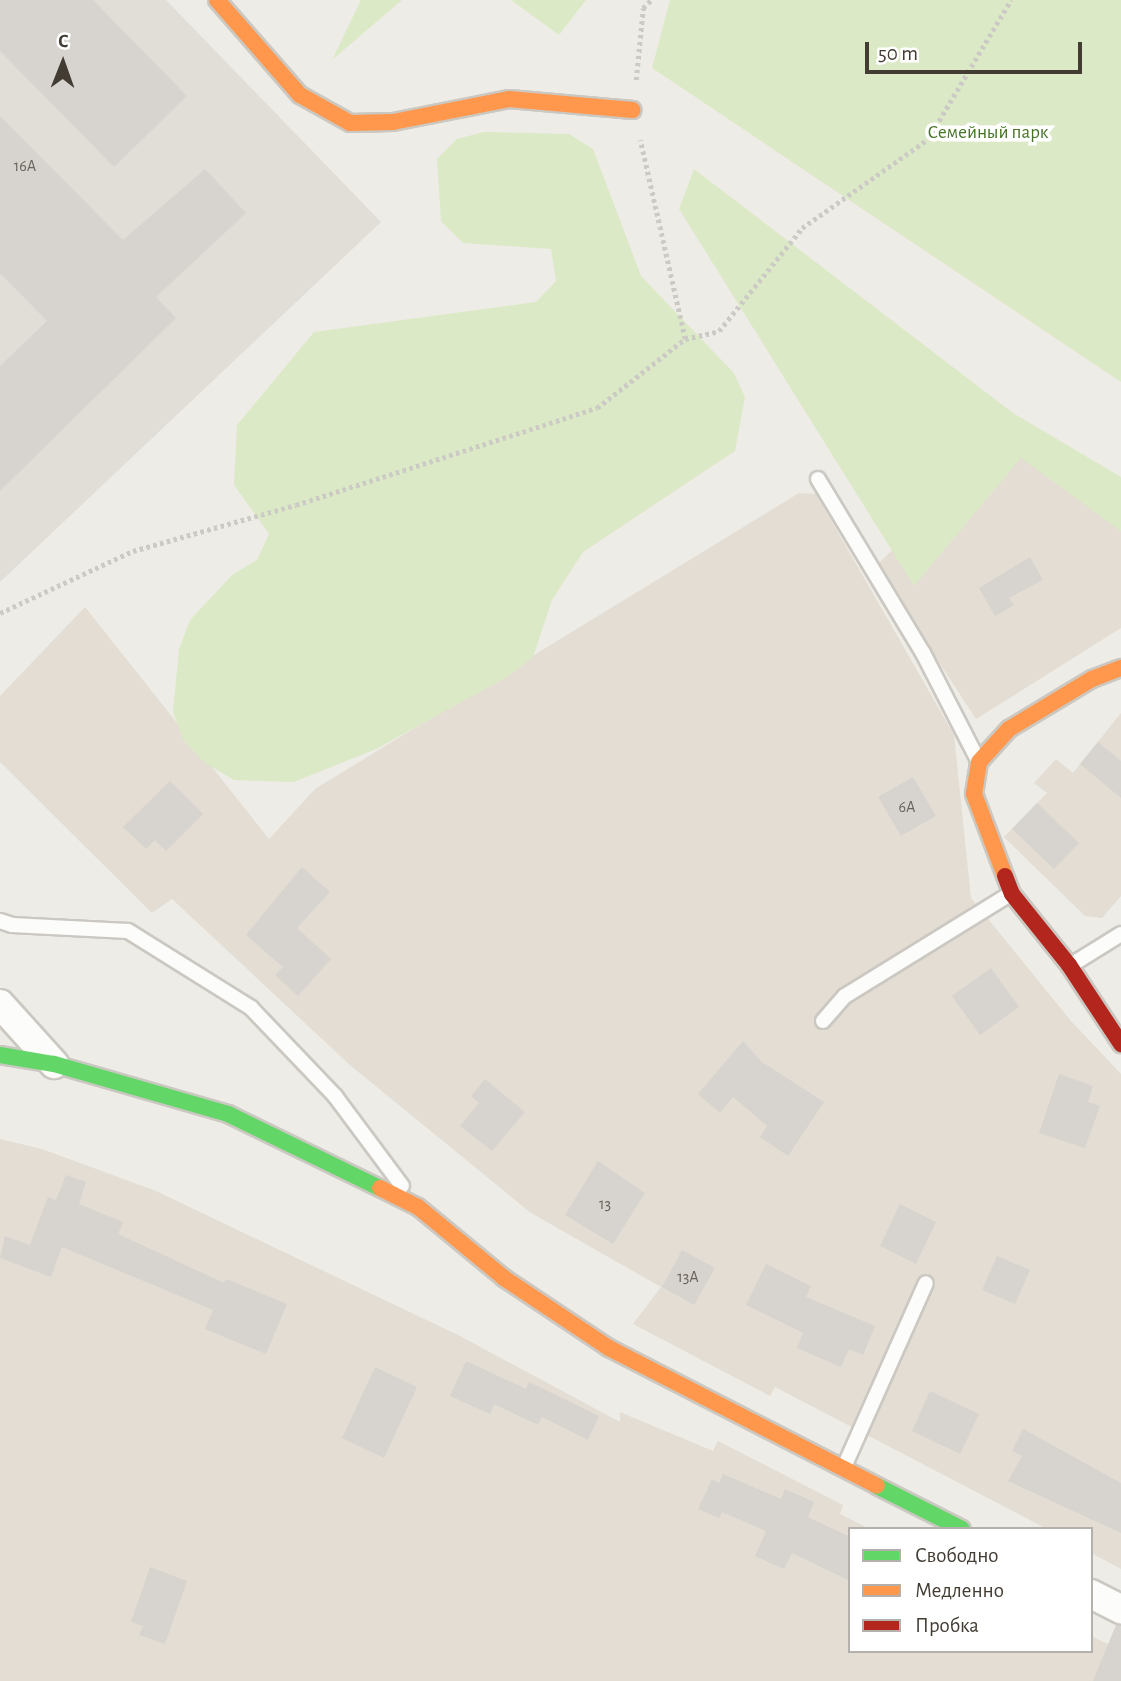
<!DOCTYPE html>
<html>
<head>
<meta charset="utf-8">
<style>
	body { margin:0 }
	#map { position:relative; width:1121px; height:1681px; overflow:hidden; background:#eeece6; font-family:"Alegreya Sans",sans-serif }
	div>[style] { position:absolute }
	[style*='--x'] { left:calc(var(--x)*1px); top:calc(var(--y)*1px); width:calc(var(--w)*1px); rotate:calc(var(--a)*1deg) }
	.residential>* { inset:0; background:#e3ddd3 }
	.industrial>* { inset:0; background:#e1ddd7 }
	.green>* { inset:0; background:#dce9c6 }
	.building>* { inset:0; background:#d7d4cf }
	.path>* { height:4.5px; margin-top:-2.25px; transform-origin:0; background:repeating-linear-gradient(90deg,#cccac5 0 3.5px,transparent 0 7px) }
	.roads { filter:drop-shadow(2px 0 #cbc8c2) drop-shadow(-2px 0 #cbc8c2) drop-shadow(0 2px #cbc8c2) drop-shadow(0 -2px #cbc8c2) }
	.lane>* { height:14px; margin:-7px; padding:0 7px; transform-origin:7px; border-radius:7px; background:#fcfcfb }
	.street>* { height:28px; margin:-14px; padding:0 14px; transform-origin:14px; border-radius:14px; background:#fcfcfb }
	.fast>* { height:16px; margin:-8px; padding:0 8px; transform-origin:8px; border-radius:8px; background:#63d668 }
	.slow>* { height:16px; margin:-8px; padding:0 8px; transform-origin:8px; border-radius:8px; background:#ff974d }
	.jam>* { height:16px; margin:-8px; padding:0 8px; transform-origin:8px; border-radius:8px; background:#b3261e }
	span { translate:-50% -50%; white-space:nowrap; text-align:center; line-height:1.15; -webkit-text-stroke:7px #fff; paint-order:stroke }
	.number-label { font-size:16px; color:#69635b }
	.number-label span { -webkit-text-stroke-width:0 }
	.park-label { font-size:19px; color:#477427 }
	.legend { position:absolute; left:848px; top:1527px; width:245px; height:126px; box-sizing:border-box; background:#fff; border:2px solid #b4b1ad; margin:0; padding:9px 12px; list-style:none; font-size:21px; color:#433c33 }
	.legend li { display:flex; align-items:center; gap:14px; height:35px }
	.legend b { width:35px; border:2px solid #b4b1ad }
	.north { position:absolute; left:28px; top:28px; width:70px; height:70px; -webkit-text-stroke:5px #fff; paint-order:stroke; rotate:1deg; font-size:19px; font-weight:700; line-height:28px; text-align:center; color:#433c33 }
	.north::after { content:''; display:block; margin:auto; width:24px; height:32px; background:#433c33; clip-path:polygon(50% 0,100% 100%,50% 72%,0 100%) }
	.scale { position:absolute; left:865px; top:42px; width:217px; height:32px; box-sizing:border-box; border:4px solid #433c33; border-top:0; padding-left:9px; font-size:21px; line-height:24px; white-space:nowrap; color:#433c33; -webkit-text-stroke:5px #fff; paint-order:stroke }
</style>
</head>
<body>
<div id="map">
	<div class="residential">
		<i style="clip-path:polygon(1007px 437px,1121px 517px,1121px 628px,976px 719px,876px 566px)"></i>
		<i style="clip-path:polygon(799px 493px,816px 494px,954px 735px,971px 898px,1071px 1021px,1121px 1074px,1121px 1569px,1091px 1553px,1091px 1529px,1047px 1529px,775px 1387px,770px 1396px,633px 1324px,661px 1287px,531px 1213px,351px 1066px,172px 899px,152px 913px,0 762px,0 696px,85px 607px,269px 839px,315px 789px)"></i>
		<i style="clip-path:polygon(1121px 713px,1121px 896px,1102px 918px,1085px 916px,1004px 837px,1047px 793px,1034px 783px,1056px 759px,1073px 773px)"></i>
		<i style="clip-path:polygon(0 1139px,42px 1149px,156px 1191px,460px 1336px,620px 1422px,620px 1412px,713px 1451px,718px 1441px,843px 1505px,840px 1514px,870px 1529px,850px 1529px,850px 1651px,1091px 1651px,1091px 1636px,1121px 1650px,1121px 1681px,0 1681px)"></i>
	</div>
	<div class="industrial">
		<i style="clip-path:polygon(0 0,166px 0,381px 222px,0 582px)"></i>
	</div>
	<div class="green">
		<i style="clip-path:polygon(361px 0,402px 0,332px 60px)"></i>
		<i style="clip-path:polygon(511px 0,586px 0,559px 35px)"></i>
		<i style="clip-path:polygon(670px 0,1121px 0,1121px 382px,652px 68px)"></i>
		<i style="clip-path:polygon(484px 132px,569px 134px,593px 149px,641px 276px,734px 373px,745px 397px,735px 451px,583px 552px,552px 600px,533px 657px,509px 676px,376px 749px,294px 782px,234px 780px,205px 763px,184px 741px,173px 712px,179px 649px,190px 620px,232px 575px,257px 560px,269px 534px,234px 485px,237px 425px,314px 332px,536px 302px,556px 281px,551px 249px,463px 243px,441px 221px,437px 159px,457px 139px)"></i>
		<i style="clip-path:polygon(694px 169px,1013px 413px,1121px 477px,1121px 531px,1021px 458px,914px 586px,679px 209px)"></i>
	</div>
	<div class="building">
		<i style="clip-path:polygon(0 0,93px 0,187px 96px,114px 167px,0 51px)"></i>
		<i style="clip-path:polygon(0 116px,123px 240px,205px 169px,246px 213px,156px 297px,176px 318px,0 491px,0 366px,47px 321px,0 273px)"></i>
		<i style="clip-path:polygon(1030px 557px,1043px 580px,1009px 598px,1014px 605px,995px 616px,979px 588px)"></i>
		<i style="clip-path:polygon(1098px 742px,1121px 761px,1121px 798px,1080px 764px)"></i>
		<i style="clip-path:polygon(913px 777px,936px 816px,901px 836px,878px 797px)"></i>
		<i style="clip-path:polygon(170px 781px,203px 814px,166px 851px,155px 840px,146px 849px,123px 827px)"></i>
		<i style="clip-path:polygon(1037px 803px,1079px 843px,1054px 869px,1012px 829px)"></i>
		<i style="clip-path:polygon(302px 867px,330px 892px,297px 928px,331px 959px,298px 996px,275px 975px,283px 967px,246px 935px)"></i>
		<i style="clip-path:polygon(991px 968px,1019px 1007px,980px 1035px,952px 996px)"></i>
		<i style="clip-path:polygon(743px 1041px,762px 1062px,824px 1102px,788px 1156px,760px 1137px,767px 1126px,733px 1097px,720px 1113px,698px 1094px)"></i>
		<i style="clip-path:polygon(1059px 1074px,1093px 1086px,1088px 1102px,1100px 1106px,1085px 1148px,1039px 1133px)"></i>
		<i style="clip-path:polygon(485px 1079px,525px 1112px,492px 1151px,460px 1126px,479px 1103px,471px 1096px)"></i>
		<i style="clip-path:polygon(598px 1161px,645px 1193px,613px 1244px,565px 1215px)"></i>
		<i style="clip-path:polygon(66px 1175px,86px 1182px,79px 1204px,123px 1222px,118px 1234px,224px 1283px,226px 1279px,287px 1304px,266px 1354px,205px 1329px,213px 1310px,62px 1247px,51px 1277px,0 1258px,5px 1236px,30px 1245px,48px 1197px,56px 1200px)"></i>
		<i style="clip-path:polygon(900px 1204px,936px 1222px,916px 1264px,880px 1246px)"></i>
		<i style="clip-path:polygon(682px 1250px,715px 1268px,694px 1305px,662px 1287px)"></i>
		<i style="clip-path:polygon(997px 1256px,1030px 1270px,1015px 1304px,982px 1290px)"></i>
		<i style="clip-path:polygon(766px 1264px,811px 1286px,806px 1297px,875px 1326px,863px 1355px,849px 1349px,841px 1367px,797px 1348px,803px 1333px,746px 1305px)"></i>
		<i style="clip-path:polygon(466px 1361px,526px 1389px,529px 1382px,599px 1416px,588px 1440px,542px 1417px,538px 1425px,494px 1404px,490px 1414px,450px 1396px)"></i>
		<i style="clip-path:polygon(375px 1367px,417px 1387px,384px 1458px,342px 1438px)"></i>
		<i style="clip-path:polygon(930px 1391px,979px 1414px,960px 1454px,912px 1431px)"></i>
		<i style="clip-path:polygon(1023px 1429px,1121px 1483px,1121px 1533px,1008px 1481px,1022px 1456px,1012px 1451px)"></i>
		<i style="clip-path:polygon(723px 1474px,781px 1499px,785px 1489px,814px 1502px,808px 1517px,850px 1537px,850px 1581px,792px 1553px,784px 1569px,755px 1556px,766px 1531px,722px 1512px,719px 1518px,698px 1509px,712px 1479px,719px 1483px)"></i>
		<i style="clip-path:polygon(150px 1567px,187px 1581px,165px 1644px,139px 1635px,143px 1626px,131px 1622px)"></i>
		<i style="clip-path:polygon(1116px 1625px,1121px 1625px,1121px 1681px,1093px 1681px)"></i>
	</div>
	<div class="path">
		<i style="--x:636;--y:80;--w:72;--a:-84.4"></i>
		<i style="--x:643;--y:8;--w:11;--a:-45"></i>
		<i style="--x:685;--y:339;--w:35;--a:-13"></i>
		<i style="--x:719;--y:331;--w:132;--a:-51.1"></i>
		<i style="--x:802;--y:228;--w:154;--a:-35.2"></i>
		<i style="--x:928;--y:139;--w:162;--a:-59.2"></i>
		<i style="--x:0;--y:613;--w:147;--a:-25"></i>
		<i style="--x:133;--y:551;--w:169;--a:-15.8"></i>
		<i style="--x:296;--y:505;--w:316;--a:-17.9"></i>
		<i style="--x:597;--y:408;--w:112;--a:-38.1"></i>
		<i style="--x:685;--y:339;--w:204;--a:-102.7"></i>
	</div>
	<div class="roads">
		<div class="lane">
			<i style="--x:818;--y:479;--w:203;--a:58.9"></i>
			<i style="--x:923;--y:653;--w:120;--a:62.8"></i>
			<i style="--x:0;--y:921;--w:13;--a:18"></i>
			<i style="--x:12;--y:925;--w:116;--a:3"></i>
			<i style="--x:128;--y:931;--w:145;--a:32"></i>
			<i style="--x:251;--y:1008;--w:122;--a:46.3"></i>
			<i style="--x:335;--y:1096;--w:112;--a:53.3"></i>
			<i style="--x:1071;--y:965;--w:59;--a:-31.8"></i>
			<i style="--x:823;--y:1021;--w:33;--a:-49"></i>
			<i style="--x:845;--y:996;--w:194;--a:-31.7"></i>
			<i style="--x:844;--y:1467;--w:201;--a:-66"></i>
		</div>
		<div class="street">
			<i style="--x:0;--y:1004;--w:81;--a:48"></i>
			<i style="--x:1091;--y:1594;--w:34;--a:27"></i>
		</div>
		<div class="fast">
			<i style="--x:0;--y:1055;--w:55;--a:9.5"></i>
			<i style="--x:54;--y:1064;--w:181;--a:16"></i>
			<i style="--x:228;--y:1114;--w:169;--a:26"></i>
			<i style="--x:877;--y:1486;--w:95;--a:26.8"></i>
		</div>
		<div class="slow">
			<i style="--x:217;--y:0;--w:126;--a:48.9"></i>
			<i style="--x:300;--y:95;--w:57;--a:29.2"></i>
			<i style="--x:350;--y:123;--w:43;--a:-1.3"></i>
			<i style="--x:393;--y:122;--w:118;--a:-11.2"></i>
			<i style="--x:509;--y:99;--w:124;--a:5.1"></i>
			<i style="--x:1005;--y:876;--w:88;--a:-110.7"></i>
			<i style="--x:974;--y:794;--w:32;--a:-81"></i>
			<i style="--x:979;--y:762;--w:45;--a:-47.7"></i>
			<i style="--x:1009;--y:729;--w:97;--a:-31.1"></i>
			<i style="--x:1092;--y:679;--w:31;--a:-21"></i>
			<i style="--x:380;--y:1188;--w:42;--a:26.6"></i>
			<i style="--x:418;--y:1207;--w:112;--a:39.5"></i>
			<i style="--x:504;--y:1278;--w:126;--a:33.7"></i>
			<i style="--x:609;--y:1348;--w:301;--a:27.2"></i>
		</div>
		<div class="jam">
			<i style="--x:1005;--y:876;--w:19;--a:69"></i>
			<i style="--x:1012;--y:894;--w:91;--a:51.2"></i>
			<i style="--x:1069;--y:965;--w:95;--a:56.6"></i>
		</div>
	</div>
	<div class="number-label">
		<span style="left:25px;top:166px">16А</span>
		<span style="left:907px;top:807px">6А</span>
		<span style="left:605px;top:1204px">13</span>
		<span style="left:688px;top:1277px">13А</span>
	</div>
	<div class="park-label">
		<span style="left:988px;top:133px">Семейный парк</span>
	</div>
	<ul class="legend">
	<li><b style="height:9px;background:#63d668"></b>Свободно</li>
	<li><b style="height:9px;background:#ff974d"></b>Медленно</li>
	<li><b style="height:9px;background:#b3261e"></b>Пробка</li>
	</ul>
	<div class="north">С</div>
	<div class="scale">50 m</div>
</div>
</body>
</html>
